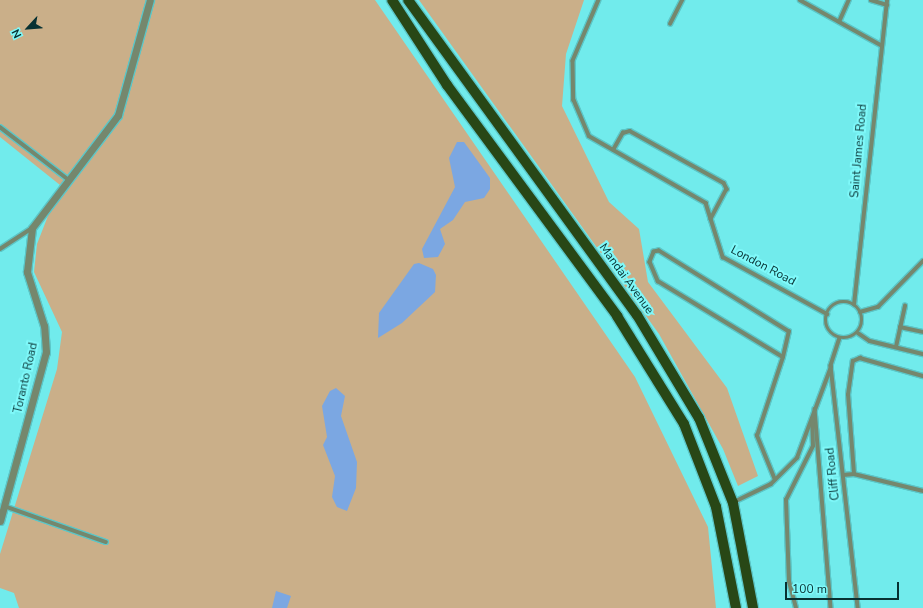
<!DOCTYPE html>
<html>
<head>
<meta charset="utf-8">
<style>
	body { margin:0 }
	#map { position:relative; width:923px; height:608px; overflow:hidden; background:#71ebec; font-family:"Nunito Sans",sans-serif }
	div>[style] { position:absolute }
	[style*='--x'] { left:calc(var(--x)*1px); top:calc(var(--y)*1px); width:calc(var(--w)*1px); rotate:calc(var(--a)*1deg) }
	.green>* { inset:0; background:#caaf89 }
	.water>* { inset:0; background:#7ba7e2 }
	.roads { filter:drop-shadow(1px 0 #5cc6c7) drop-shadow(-1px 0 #5cc6c7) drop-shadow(0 1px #5cc6c7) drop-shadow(0 -1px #5cc6c7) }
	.service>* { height:3.5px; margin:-1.75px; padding:0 1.75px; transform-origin:1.75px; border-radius:1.75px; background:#75876d }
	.service>.ring { margin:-1.75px; padding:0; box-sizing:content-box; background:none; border:3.5px solid #75876d; border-radius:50% }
	.minor>* { height:7px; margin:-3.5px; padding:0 3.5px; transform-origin:3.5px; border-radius:3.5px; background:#75876d }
	.primary>* { height:10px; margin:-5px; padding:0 5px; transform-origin:5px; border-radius:5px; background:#284716 }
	span { translate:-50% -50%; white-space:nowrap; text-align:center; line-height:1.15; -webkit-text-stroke:4px #7ff9fa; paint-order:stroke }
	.street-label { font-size:12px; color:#073132 }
	.north { position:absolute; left:8px; top:8px; width:40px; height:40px; -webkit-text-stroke:3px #7ff9fa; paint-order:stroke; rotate:244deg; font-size:11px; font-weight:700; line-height:16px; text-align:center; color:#073132 }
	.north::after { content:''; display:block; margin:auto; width:14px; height:18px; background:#073132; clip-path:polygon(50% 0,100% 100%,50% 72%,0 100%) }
	.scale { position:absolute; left:785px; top:582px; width:114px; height:18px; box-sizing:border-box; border:2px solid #073132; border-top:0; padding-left:5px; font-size:12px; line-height:14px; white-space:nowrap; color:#073132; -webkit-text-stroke:3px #7ff9fa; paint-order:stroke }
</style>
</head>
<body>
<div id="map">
	<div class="green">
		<i style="clip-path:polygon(0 0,375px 0,635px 377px,708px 527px,716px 608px,19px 608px,14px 593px,0 588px,0 554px,57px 369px,62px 332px,34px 272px,37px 244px,60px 185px,0 137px)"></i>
		<i style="clip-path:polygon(419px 0,584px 0,566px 54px,562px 106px,609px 202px,639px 229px,648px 282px,727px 388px,758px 476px,738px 486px,723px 449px,659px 334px)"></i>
	</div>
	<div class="water">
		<i style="clip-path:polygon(457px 142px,464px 142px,490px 178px,490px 189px,484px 198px,465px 202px,453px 220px,440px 229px,445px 244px,438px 257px,424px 258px,422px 249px,455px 187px,449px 158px)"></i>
		<i style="clip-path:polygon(419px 263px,433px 269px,436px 275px,435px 292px,402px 323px,378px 338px,379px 313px,414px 264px)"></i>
		<i style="clip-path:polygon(336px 388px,345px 396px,341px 416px,357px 462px,356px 488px,347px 511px,337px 507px,332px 497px,335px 476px,323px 445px,327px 437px,322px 406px,330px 391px)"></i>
		<i style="clip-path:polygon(276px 591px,291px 596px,287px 608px,272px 608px)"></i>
	</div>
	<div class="roads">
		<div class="service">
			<i style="--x:599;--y:0;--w:66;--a:113.1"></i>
			<i style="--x:573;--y:61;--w:39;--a:89"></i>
			<i style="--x:574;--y:100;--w:39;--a:67"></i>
			<i style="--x:589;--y:136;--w:135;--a:29.8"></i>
			<i style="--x:706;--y:203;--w:57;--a:72.5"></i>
			<i style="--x:723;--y:257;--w:119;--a:28.7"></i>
			<i style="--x:800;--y:0;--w:93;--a:29.1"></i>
			<i style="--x:871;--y:0;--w:17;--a:17"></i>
			<i style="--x:839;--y:22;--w:24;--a:-66"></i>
			<i style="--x:670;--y:24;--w:27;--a:-63"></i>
			<i style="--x:0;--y:127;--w:87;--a:37.5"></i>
			<i style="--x:613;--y:150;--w:20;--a:-60"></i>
			<i style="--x:623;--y:133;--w:7;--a:-16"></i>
			<i style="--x:630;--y:131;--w:107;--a:29"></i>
			<i style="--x:724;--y:183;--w:7;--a:63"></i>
			<i style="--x:727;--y:189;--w:34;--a:118"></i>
			<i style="--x:0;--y:249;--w:37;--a:-33"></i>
			<i class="ring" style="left:826px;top:302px;width:32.5px;height:32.5px"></i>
			<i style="--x:854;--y:305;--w:307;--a:-83.8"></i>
			<i style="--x:860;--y:312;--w:19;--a:-16"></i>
			<i style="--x:878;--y:307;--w:64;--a:-45.6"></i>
			<i style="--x:900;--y:327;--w:24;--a:12"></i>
			<i style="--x:858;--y:333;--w:14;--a:34"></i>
			<i style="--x:870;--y:341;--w:55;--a:13.8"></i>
			<i style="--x:840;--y:338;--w:29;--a:108"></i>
			<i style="--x:831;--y:366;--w:244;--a:83.6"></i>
			<i style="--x:896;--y:347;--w:42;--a:-77.6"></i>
			<i style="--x:815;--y:409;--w:200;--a:85.4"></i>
			<i style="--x:854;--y:474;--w:71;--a:13.8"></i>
			<i style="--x:843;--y:475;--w:11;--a:-5"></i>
			<i style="--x:854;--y:474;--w:79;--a:-94.3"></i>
			<i style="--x:848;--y:395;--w:34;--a:-82"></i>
			<i style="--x:853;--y:361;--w:8;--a:-23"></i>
			<i style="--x:860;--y:358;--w:66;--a:15.9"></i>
			<i style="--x:775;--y:480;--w:48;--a:-112.2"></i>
			<i style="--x:757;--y:436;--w:83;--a:-71.8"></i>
			<i style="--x:783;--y:357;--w:26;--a:-77"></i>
			<i style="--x:789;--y:332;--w:153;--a:-148.1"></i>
			<i style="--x:659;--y:251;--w:5;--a:169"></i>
			<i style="--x:654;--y:252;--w:11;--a:112"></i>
			<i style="--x:650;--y:262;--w:21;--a:67"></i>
			<i style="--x:658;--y:281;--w:146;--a:31.3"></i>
			<i style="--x:734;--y:502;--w:41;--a:-25.9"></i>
			<i style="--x:771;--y:484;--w:37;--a:-45"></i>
			<i style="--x:797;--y:458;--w:97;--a:-69.5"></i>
			<i style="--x:4;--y:506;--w:108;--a:19.4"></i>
			<i style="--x:796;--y:608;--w:27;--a:-105"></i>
			<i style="--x:789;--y:582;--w:82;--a:-92.1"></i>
			<i style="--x:786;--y:500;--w:60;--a:-63.4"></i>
			<i style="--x:813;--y:446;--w:27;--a:-92"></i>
		</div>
		<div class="minor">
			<i style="--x:0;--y:521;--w:175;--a:-74.8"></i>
			<i style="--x:46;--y:352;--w:26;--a:-94"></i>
			<i style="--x:44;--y:326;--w:57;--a:-107.5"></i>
			<i style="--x:27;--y:272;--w:44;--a:-83.5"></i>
			<i style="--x:32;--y:228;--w:142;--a:-52.7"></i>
			<i style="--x:118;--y:115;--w:119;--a:-74.5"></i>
		</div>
		<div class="primary">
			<i style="--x:392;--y:0;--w:101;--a:57.1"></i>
			<i style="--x:447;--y:85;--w:287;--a:53.6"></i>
			<i style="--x:617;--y:316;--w:127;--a:58.2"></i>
			<i style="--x:684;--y:424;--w:89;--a:68.9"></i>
			<i style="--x:716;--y:507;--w:103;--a:78.8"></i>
			<i style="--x:408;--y:0;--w:389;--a:54"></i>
			<i style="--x:637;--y:315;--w:120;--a:59"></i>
			<i style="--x:699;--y:418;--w:92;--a:68.2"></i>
			<i style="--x:733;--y:503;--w:107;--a:79.2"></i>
		</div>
	</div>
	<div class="street-label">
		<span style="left:859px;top:151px;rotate:-85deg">Saint James Road</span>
		<span style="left:763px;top:266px;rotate:28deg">London Road</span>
		<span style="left:626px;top:279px;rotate:54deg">Mandai Avenue</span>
		<span style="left:26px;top:378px;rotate:-77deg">Toranto Road</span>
		<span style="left:833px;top:474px;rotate:-96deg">Cliff Road</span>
	</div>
	<div class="north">N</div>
	<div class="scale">100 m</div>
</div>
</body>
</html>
